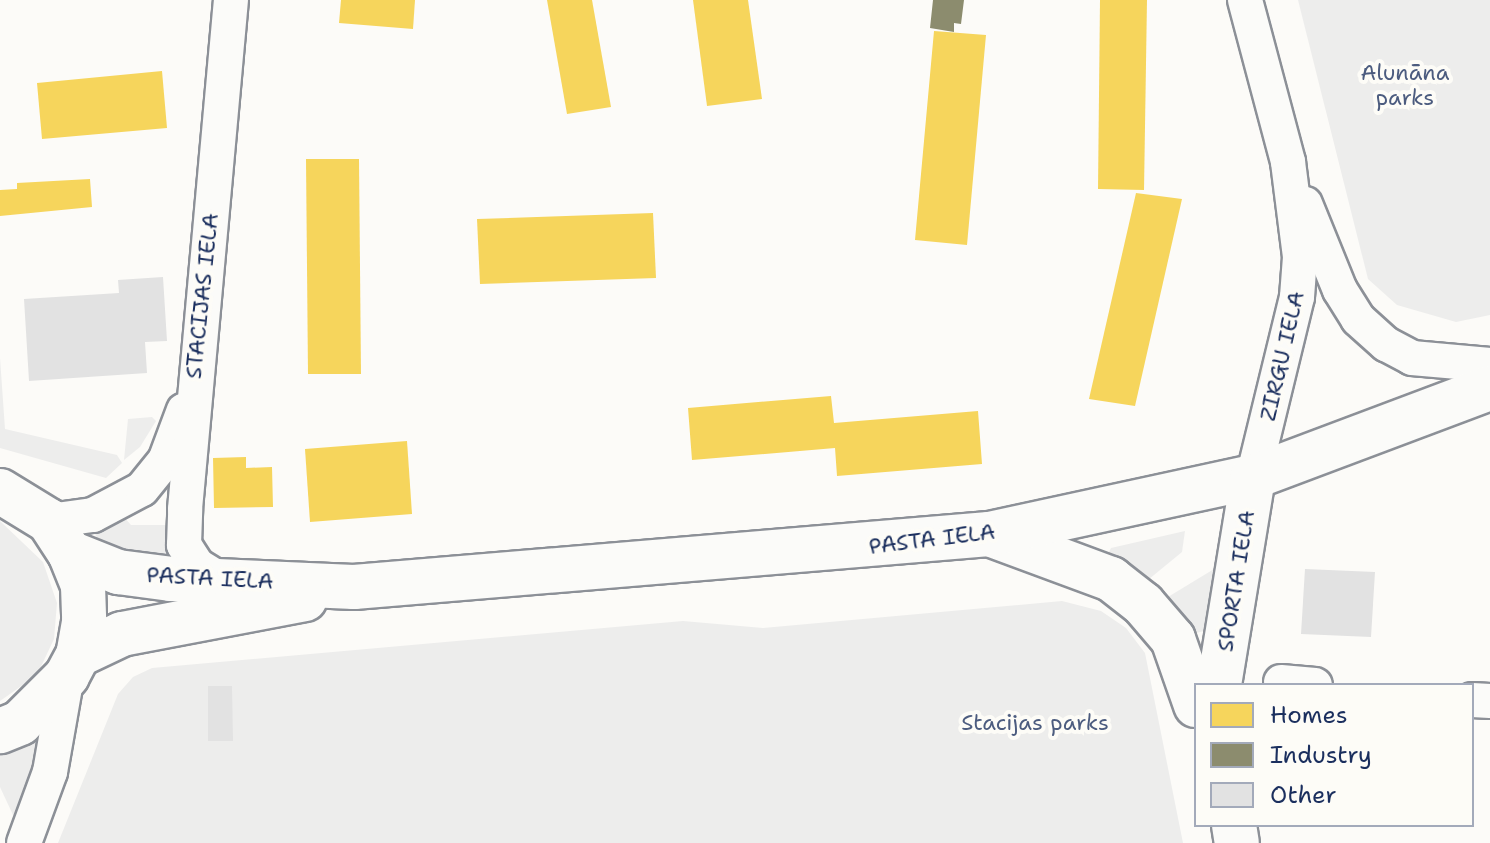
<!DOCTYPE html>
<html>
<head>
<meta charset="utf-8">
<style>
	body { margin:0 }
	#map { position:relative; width:1490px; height:843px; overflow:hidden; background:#fcfbf8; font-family:"Shantell Sans",sans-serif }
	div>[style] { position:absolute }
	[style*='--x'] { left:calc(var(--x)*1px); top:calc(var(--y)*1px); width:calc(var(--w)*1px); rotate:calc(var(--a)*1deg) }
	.green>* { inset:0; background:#ededec }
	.homes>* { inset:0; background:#f6d55c }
	.industry>* { inset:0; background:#8c8c6e }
	.building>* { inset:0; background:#e2e2e2 }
	.roads { filter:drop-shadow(2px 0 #8c9097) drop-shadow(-2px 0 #8c9097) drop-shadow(0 2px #8c9097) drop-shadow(0 -2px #8c9097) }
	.minor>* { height:34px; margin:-17px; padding:0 17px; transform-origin:17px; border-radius:17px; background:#fbfbf9 }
	.major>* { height:44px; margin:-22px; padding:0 22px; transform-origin:22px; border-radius:22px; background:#fbfbf9 }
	span { translate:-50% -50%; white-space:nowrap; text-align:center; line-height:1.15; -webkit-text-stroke:8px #fdfcf7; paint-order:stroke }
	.park-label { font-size:22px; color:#4c5c7f }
	.street-label { font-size:22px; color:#1b2f5e }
	.legend { position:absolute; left:1194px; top:683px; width:280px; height:144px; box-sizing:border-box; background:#fdfcf7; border:2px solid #a3aaba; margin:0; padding:10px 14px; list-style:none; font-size:24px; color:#1b2f5e }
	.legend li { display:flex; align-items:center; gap:16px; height:40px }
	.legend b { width:40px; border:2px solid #a3aaba }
</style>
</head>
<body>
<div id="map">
	<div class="green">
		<i style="clip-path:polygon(1298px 0,1490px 0,1490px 315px,1456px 322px,1397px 305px,1368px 279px)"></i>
		<i style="clip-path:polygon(0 358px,5px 429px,117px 455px,122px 463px,106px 478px,0 448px)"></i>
		<i style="clip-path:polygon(152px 417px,156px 421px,140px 447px,124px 460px,128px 419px)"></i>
		<i style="clip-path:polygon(122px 515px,131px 525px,172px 525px,170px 556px,164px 560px,132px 554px,99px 541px,95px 534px,101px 526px)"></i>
		<i style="clip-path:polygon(0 521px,43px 562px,57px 603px,54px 639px,37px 675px,0 701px)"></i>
		<i style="clip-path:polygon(1185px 531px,1182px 552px,1143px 584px,1107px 556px,1111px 548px)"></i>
		<i style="clip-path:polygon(1214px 569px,1204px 631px,1188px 635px,1163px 600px)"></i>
		<i style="clip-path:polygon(1062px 601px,1101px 611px,1126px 628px,1145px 653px,1183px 843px,58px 843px,118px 694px,133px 677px,152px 668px,683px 621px,763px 628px)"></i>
		<i style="clip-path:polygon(36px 742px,38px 764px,18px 815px,13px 815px,0 787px,0 756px)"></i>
	</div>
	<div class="homes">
		<i style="clip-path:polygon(341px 0,415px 0,413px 29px,339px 23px)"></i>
		<i style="clip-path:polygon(547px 0,592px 0,611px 107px,567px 114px)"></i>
		<i style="clip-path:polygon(693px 0,748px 0,762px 99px,707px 106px)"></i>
		<i style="clip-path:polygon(1100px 0,1147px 0,1144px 190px,1098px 189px)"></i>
		<i style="clip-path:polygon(934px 31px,986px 35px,967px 245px,915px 240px)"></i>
		<i style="clip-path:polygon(162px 71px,167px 128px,42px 139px,37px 83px)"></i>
		<i style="clip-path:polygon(306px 159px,359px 159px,361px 374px,308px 374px)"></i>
		<i style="clip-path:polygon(90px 179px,92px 207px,0 216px,0 190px,17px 189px,17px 183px)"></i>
		<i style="clip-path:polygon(1136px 193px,1182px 199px,1135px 406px,1089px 399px)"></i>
		<i style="clip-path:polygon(653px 213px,656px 278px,480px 284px,477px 219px)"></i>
		<i style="clip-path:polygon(831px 396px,834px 423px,978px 411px,982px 464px,837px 476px,835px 448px,692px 460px,688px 408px)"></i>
		<i style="clip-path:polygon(407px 441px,412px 514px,310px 522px,305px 449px)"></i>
		<i style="clip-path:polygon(246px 457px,246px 468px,272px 467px,273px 507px,214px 508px,213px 458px)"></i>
	</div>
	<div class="industry">
		<i style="clip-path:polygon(933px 0,964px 0,961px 24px,954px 23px,954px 32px,930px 28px)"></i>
	</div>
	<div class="building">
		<i style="clip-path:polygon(163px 277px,167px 341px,145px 342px,147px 373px,29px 381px,24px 299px,119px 293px,118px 280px)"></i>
		<i style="clip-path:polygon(1305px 569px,1375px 572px,1371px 637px,1301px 634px)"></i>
		<i style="clip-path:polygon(208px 686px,232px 686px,233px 741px,208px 741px)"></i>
	</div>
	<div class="roads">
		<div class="minor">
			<i style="--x:1245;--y:0;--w:168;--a:75.1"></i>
			<i style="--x:1288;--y:162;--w:96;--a:82.8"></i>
			<i style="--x:1300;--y:257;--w:40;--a:94.3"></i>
			<i style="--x:1297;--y:297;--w:185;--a:103.7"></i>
			<i style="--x:1305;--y:204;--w:93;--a:67.9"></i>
			<i style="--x:1340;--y:290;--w:34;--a:58"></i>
			<i style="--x:1358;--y:319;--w:38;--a:42"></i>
			<i style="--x:1386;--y:344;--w:30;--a:28"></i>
			<i style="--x:1412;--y:358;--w:78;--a:5.1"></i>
			<i style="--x:49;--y:521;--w:44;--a:-7.8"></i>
			<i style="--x:93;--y:515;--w:55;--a:-28"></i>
			<i style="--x:142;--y:489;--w:36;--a:-51"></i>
			<i style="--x:165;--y:461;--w:54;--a:-69.6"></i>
			<i style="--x:216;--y:577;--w:22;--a:-148"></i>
			<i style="--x:197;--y:565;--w:24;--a:-123"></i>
			<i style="--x:184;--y:545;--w:36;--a:-88"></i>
			<i style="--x:185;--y:509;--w:511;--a:-84.84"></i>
			<i style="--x:1281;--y:682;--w:34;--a:5"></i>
			<i style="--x:1472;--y:700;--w:18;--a:3"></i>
			<i style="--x:24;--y:843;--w:76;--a:-69.9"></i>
			<i style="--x:50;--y:772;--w:97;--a:-80"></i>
		</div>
		<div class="major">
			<i style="--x:0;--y:491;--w:57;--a:31.5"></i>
			<i style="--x:49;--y:521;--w:38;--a:57"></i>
			<i style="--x:70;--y:553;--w:35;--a:68"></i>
			<i style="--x:83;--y:586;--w:36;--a:88"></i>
			<i style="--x:84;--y:622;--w:34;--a:100"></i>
			<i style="--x:78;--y:655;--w:24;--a:118"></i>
			<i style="--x:67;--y:676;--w:66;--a:135"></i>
			<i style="--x:20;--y:723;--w:22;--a:158"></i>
			<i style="--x:995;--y:536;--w:124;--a:20.3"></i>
			<i style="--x:1111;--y:579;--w:41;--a:38"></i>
			<i style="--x:1143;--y:604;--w:46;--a:49.4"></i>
			<i style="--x:1173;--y:639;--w:70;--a:70.8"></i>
			<i style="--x:70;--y:553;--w:52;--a:21.6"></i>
			<i style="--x:118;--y:572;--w:53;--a:7.5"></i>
			<i style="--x:171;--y:579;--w:183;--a:2.5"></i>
			<i style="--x:354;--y:587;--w:637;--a:-4.77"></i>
			<i style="--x:989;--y:534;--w:270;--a:-12.2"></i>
			<i style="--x:1253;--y:477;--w:253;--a:-20.6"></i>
			<i style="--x:78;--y:655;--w:49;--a:-25.5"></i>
			<i style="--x:122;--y:634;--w:186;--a:-10.8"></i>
			<i style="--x:1219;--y:685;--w:211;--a:-80.7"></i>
			<i style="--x:1234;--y:825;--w:18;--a:81"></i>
		</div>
	</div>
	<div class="park-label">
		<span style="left:1405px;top:85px">Alunāna<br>parks</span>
		<span style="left:1035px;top:723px">Stacijas parks</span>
	</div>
	<div class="street-label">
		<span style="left:202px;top:296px;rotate:-84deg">STACIJAS IELA</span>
		<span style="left:1282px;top:356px;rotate:-77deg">ZIRGU IELA</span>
		<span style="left:932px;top:539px;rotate:-7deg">PASTA IELA</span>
		<span style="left:210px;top:578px;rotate:3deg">PASTA IELA</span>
		<span style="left:1236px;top:581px;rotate:-81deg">SPORTA IELA</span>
	</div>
	<ul class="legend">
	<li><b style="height:22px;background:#f6d55c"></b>Homes</li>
	<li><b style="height:22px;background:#8c8c6e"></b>Industry</li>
	<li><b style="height:22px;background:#e2e2e2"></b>Other</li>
	</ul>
</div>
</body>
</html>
